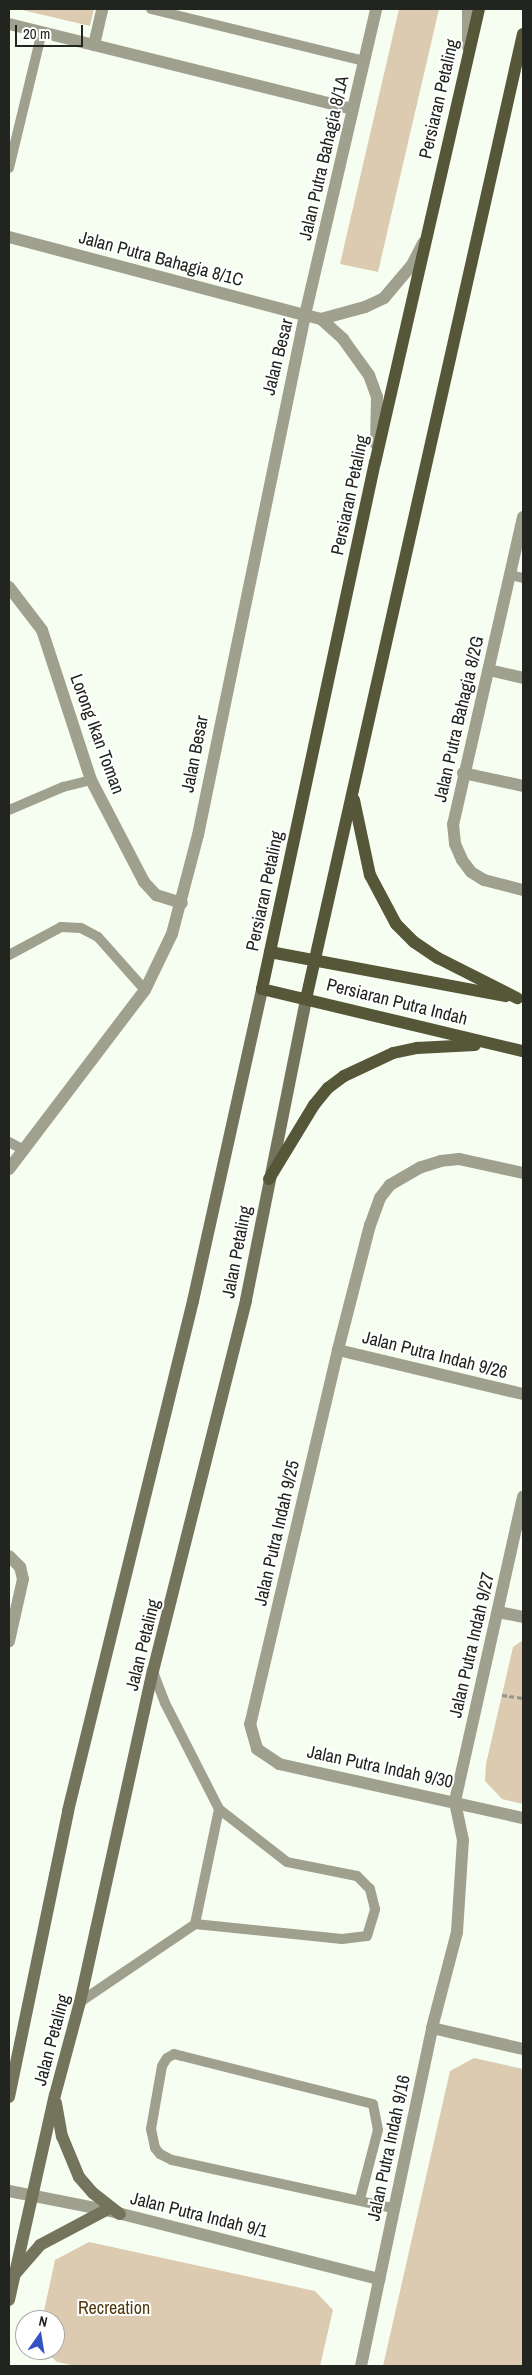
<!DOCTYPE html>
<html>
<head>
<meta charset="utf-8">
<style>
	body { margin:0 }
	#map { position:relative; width:532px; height:2375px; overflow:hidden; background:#f6fef1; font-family:"Archivo Narrow",sans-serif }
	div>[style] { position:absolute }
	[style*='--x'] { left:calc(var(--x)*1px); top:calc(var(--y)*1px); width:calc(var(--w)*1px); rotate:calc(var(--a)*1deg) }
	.green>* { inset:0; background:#dccbb0 }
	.path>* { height:3px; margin-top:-1.5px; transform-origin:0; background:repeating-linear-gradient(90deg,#91978e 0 5px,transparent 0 7.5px) }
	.service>* { height:10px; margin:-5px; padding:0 5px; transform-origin:5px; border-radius:5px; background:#a0a08f }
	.minor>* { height:12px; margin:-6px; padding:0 6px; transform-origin:6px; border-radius:6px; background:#a0a08f }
	.tertiary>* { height:12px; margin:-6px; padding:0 6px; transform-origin:6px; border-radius:6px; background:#a0a08f }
	.secondary>* { height:12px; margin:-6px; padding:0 6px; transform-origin:6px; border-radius:6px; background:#74745c }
	.primary>* { height:12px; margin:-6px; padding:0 6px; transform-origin:6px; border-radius:6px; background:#565638 }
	span { translate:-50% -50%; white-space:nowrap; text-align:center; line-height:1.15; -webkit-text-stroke:4px #fff; paint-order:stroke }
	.street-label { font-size:18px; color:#21241f }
	.park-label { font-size:18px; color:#4f380c }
	.frame { position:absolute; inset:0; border:10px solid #21241f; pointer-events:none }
	.north { position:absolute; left:15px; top:2310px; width:50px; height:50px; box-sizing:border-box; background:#fff; border:1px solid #a6a7a5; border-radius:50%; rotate:13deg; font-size:14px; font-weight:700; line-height:20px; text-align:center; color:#21241f }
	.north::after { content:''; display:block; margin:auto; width:18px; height:22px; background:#3353c4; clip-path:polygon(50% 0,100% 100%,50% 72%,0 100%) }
	.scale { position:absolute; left:15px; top:25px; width:68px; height:22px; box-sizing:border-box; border:2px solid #21241f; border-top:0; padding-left:6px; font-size:15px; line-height:18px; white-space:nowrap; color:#21241f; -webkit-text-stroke:4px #fff; paint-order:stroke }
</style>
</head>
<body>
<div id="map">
	<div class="green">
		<i style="clip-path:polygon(18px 9px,94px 9px,90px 26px)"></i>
		<i style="clip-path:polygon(399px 9px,439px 9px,378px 272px,340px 264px)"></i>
		<i style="clip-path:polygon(523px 1640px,523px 1804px,502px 1799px,485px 1781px,486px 1764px,513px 1647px)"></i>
		<i style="clip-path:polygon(474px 2058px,523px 2069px,523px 2366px,383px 2366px,450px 2071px)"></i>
		<i style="clip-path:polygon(89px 2242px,315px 2291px,333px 2310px,320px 2366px,76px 2366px,57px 2362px,44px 2350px,55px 2350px,55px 2320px,42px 2320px,55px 2260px)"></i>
	</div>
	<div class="path">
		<i style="--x:502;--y:1695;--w:21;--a:8"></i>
	</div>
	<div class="service">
		<i style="--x:151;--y:9;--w:219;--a:13.7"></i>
		<i style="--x:9;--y:168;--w:140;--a:-76.4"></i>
		<i style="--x:510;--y:575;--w:13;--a:13"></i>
		<i style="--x:9;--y:810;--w:59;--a:-23.1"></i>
		<i style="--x:63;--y:787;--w:29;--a:-14"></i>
		<i style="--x:9;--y:955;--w:59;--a:-28.3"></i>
		<i style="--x:61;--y:927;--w:20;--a:3"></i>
		<i style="--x:81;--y:928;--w:19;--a:28"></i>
		<i style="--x:98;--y:937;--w:71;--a:48.4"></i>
		<i style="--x:9;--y:1142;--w:15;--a:28"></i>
		<i style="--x:195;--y:1924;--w:148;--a:5.8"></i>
		<i style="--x:342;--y:1939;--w:25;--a:-7"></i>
		<i style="--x:367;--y:1936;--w:28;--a:-73"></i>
		<i style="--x:375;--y:1909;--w:21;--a:-104"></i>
		<i style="--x:370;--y:1889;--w:18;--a:-135"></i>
		<i style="--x:357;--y:1876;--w:71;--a:-168.7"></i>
		<i style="--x:287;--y:1862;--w:86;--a:-142.1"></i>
		<i style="--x:80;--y:2002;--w:139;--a:-34.1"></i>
		<i style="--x:195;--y:1924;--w:117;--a:-78.2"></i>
		<i style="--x:219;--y:1809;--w:119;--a:-117"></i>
		<i style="--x:165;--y:1703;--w:34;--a:-111"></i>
		<i style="--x:360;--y:2199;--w:71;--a:-75.4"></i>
		<i style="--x:378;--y:2130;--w:26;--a:-101"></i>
		<i style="--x:373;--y:2104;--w:197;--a:-165.9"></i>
		<i style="--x:182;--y:2056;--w:8;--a:-166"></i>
		<i style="--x:174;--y:2054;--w:8;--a:150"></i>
		<i style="--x:167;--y:2058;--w:9;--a:122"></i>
		<i style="--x:162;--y:2066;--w:64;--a:99.9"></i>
		<i style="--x:151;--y:2129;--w:19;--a:78"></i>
		<i style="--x:155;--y:2148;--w:8;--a:50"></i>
		<i style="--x:160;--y:2154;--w:13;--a:27"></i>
		<i style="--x:172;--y:2160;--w:226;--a:12.3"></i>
	</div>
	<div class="minor">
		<i style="--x:468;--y:9;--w:38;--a:90"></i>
		<i style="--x:9;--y:24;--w:354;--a:13.9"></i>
		<i style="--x:94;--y:45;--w:37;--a:-77"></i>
		<i style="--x:9;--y:237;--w:306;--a:14.8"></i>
		<i style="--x:305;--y:315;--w:314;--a:-76.9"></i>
		<i style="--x:523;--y:517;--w:315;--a:102.8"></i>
		<i style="--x:453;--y:824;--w:20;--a:84"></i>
		<i style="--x:455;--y:844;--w:17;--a:66"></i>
		<i style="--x:462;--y:860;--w:15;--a:53"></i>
		<i style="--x:471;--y:872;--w:15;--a:32"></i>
		<i style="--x:484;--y:880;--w:40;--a:14.4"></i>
		<i style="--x:9;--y:587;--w:54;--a:52.5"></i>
		<i style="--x:42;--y:630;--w:158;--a:71.9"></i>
		<i style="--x:91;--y:780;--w:115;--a:62.5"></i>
		<i style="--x:144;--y:882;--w:18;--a:47"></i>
		<i style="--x:156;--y:895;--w:27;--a:17"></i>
		<i style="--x:489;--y:670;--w:35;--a:13"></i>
		<i style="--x:463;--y:773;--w:61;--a:12.2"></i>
		<i style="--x:523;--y:1173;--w:66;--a:-167.7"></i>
		<i style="--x:459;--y:1159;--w:18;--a:174"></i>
		<i style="--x:441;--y:1161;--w:21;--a:163"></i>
		<i style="--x:421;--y:1167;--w:36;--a:150"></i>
		<i style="--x:390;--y:1185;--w:16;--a:128"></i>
		<i style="--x:380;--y:1198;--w:29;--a:110"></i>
		<i style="--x:370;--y:1225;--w:129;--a:104.4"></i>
		<i style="--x:338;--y:1350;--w:384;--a:103.2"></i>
		<i style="--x:250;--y:1724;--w:26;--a:74"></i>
		<i style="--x:257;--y:1749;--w:27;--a:34"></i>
		<i style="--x:279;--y:1764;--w:250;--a:12.5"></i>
		<i style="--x:338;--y:1350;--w:190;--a:13.4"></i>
		<i style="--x:9;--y:1556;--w:16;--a:45"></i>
		<i style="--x:20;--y:1567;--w:12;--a:76"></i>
		<i style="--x:23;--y:1579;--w:64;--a:102.7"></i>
		<i style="--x:498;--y:1612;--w:25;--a:11"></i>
		<i style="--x:432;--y:2028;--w:93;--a:13"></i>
		<i style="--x:9;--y:2191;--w:99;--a:11.1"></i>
		<i style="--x:106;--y:2210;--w:282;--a:14.2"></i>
		<i style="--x:361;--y:2366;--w:345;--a:-78.1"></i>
		<i style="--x:432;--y:2028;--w:99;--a:-75.4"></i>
		<i style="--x:457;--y:1932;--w:92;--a:-86.3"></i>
		<i style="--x:463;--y:1840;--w:40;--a:-102"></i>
		<i style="--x:455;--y:1801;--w:312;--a:-77.4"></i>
	</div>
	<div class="tertiary">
		<i style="--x:321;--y:319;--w:30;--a:42"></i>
		<i style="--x:343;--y:339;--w:44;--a:54.2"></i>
		<i style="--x:369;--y:375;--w:23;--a:70"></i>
		<i style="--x:377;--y:397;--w:47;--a:91.2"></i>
		<i style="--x:9;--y:1169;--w:225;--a:-52.8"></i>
		<i style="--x:145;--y:990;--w:62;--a:-64.3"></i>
		<i style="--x:172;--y:934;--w:102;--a:-75.3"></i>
		<i style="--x:198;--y:835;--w:531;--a:-78.37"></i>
		<i style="--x:305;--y:315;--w:16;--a:14"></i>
		<i style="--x:321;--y:319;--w:46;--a:-15.3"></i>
		<i style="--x:365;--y:307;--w:21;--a:-25"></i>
		<i style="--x:384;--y:298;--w:43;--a:-49.7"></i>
		<i style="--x:412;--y:265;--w:25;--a:-63"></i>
	</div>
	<div class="secondary">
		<i style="--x:9;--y:2097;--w:292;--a:-78.3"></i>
		<i style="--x:68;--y:1811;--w:525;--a:-76.23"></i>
		<i style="--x:193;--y:1301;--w:320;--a:-77.5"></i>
		<i style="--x:56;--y:2103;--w:34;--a:80"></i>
		<i style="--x:62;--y:2136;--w:44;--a:67.5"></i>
		<i style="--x:79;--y:2177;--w:21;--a:49"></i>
		<i style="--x:93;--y:2193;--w:34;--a:38"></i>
		<i style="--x:15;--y:2274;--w:38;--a:-49"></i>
		<i style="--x:40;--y:2245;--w:75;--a:-27.9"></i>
		<i style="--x:9;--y:2300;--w:210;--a:-77.4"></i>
		<i style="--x:55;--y:2095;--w:96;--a:-75"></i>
		<i style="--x:80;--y:2002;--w:339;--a:-77.6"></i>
		<i style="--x:153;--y:1671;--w:382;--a:-75.9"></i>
		<i style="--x:246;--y:1300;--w:307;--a:-78.7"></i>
	</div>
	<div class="primary">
		<i style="--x:479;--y:9;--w:465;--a:102.9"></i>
		<i style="--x:375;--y:462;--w:539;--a:102.1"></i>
		<i style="--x:262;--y:989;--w:268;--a:13.4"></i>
		<i style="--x:354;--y:800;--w:77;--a:78"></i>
		<i style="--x:370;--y:875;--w:55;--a:62"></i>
		<i style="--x:396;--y:924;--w:25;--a:45"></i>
		<i style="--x:414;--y:942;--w:29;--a:34"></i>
		<i style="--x:438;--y:958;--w:89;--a:26.9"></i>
		<i style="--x:270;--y:952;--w:240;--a:10.6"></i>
		<i style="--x:306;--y:999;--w:989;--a:-77.33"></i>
		<i style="--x:269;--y:1179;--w:87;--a:-58.7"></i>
		<i style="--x:314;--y:1105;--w:22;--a:-51"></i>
		<i style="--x:328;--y:1088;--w:20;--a:-37"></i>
		<i style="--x:344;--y:1076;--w:54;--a:-25.1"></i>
		<i style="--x:393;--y:1053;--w:25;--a:-12"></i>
		<i style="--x:417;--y:1048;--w:58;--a:-3"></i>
	</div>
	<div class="street-label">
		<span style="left:439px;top:99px;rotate:-77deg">Persiaran Petaling</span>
		<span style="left:324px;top:158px;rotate:-77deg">Jalan Putra Bahagia 8/1A</span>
		<span style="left:161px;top:259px;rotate:15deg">Jalan Putra Bahagia 8/1C</span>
		<span style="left:278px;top:357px;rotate:-76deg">Jalan Besar</span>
		<span style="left:350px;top:495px;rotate:-78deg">Persiaran Petaling</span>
		<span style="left:459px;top:719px;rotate:-77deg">Jalan Putra Bahagia 8/2G</span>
		<span style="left:97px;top:734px;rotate:70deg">Lorong Ikan Toman</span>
		<span style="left:195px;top:754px;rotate:-79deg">Jalan Besar</span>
		<span style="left:265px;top:891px;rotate:-78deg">Persiaran Petaling</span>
		<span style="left:397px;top:1002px;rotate:14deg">Persiaran Putra Indah</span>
		<span style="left:237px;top:1252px;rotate:-79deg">Jalan Petaling</span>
		<span style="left:435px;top:1355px;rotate:14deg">Jalan Putra Indah 9/26</span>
		<span style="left:277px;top:1533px;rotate:-77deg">Jalan Putra Indah 9/25</span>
		<span style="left:143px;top:1645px;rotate:-76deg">Jalan Petaling</span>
		<span style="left:472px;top:1645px;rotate:-77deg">Jalan Putra Indah 9/27</span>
		<span style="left:380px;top:1767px;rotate:12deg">Jalan Putra Indah 9/30</span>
		<span style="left:52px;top:2040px;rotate:-75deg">Jalan Petaling</span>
		<span style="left:389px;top:2148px;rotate:-78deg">Jalan Putra Indah 9/16</span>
		<span style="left:199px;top:2215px;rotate:14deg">Jalan Putra Indah 9/1</span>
	</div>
	<div class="park-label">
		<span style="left:114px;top:2308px">Recreation</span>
	</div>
	<div class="frame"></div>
	<div class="north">N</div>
	<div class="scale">20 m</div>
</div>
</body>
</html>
